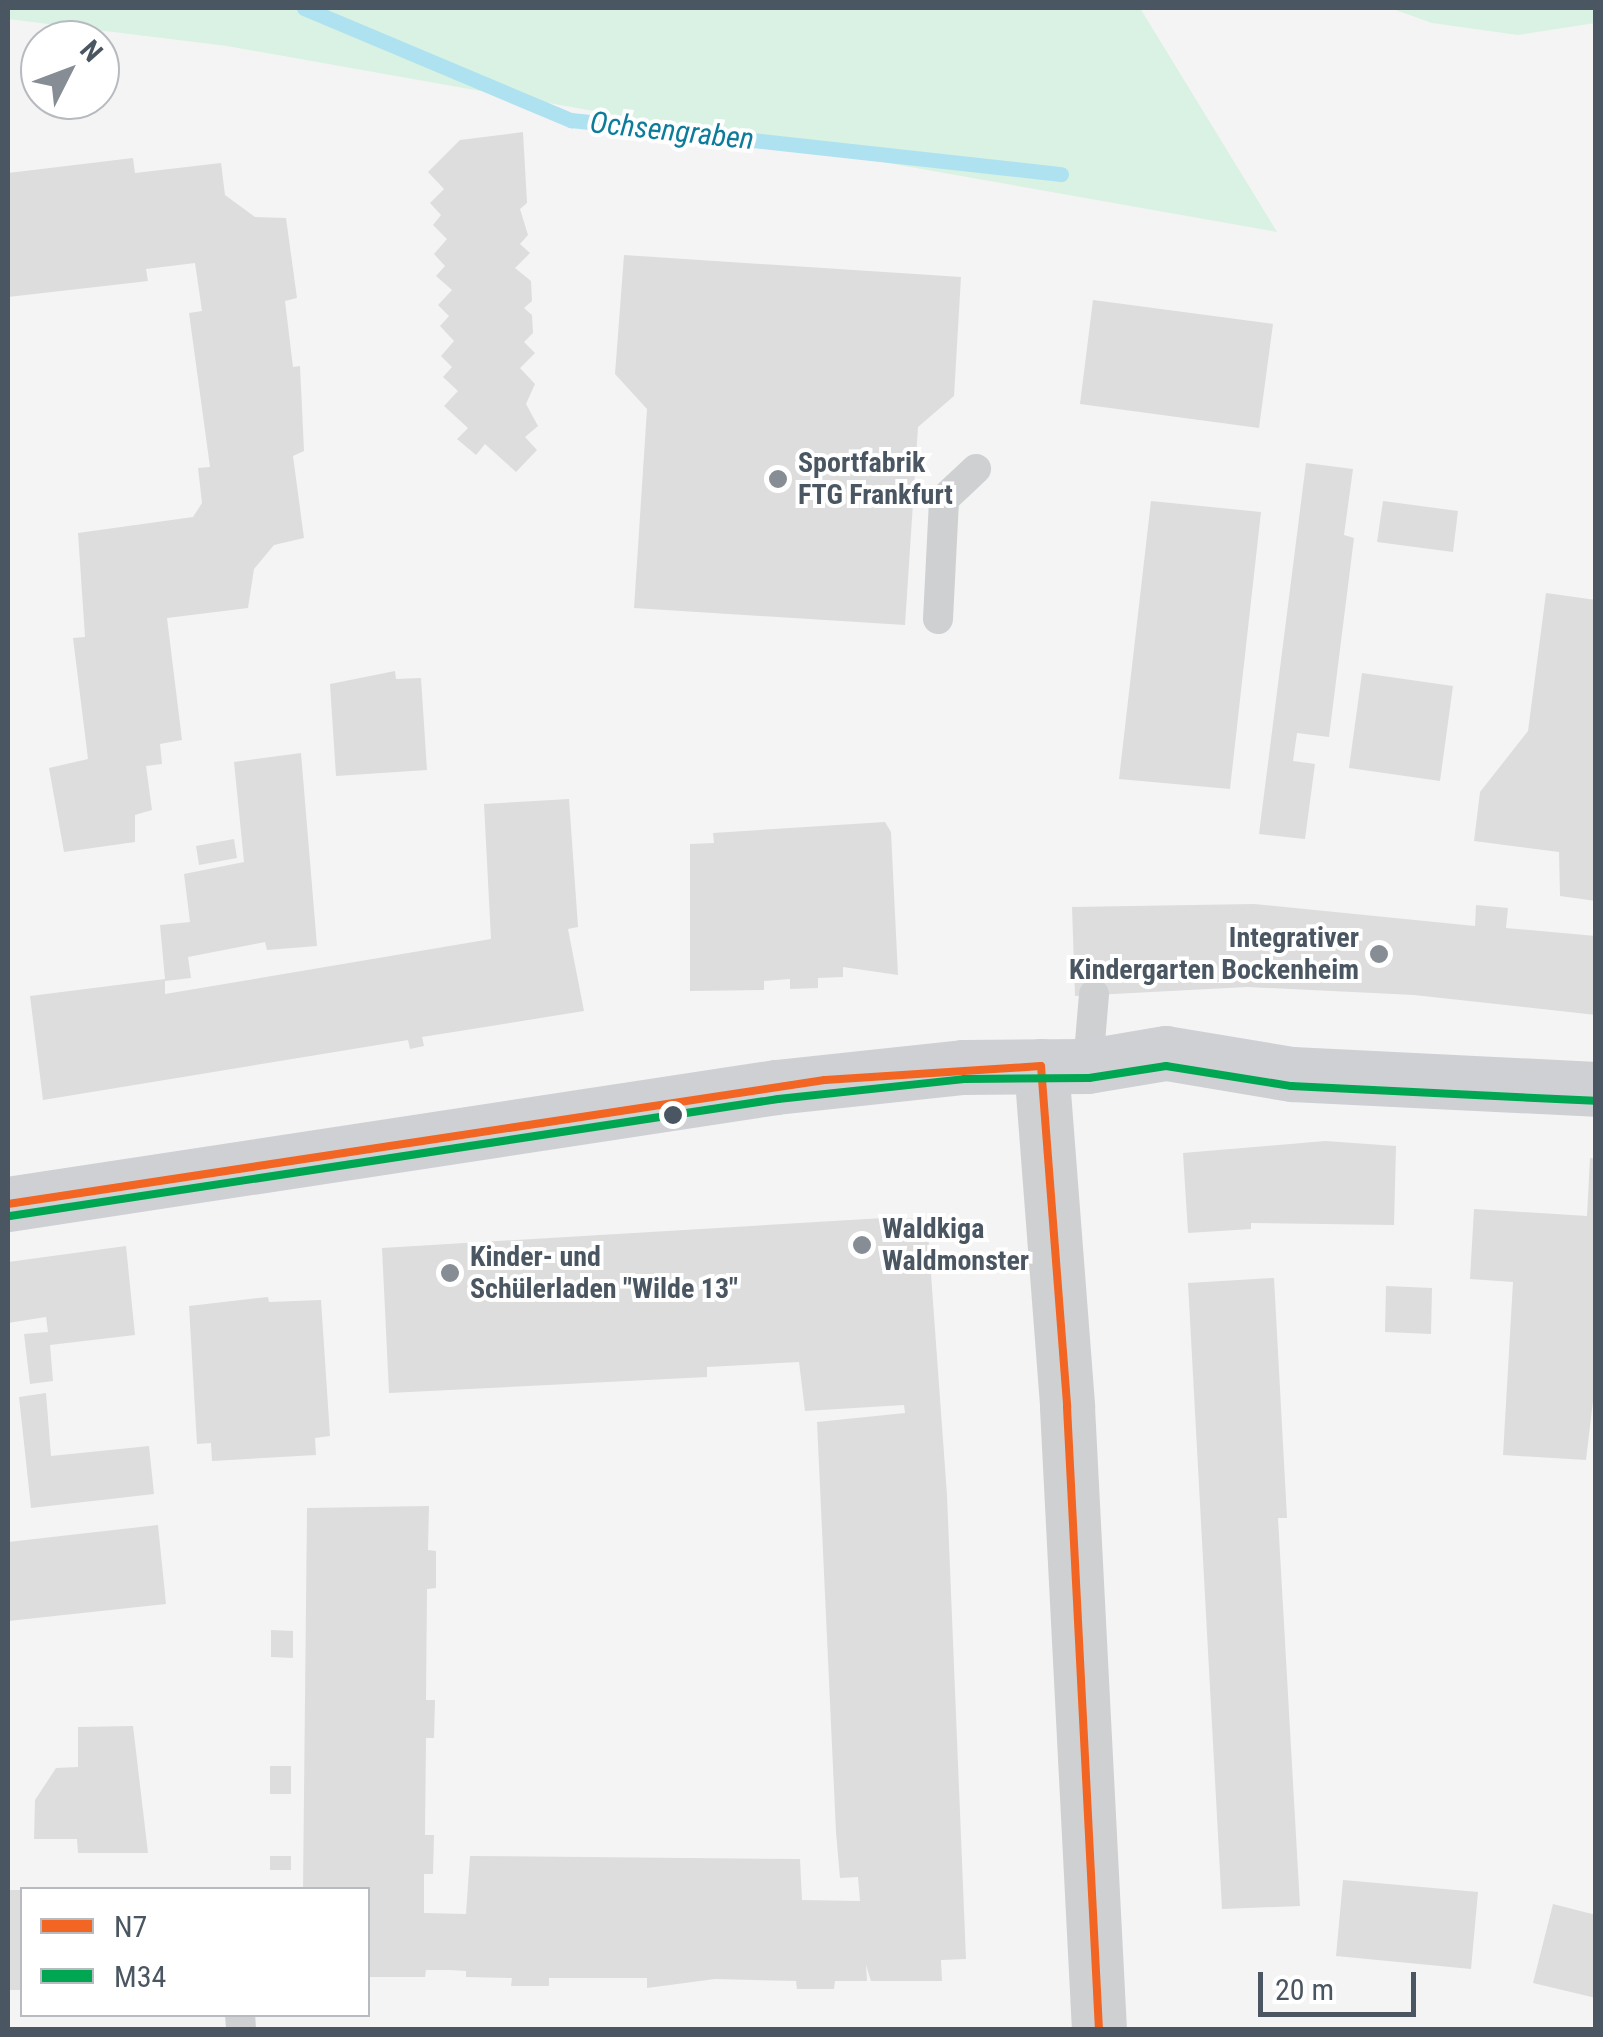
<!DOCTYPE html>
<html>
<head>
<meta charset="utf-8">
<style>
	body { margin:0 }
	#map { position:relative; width:1603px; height:2037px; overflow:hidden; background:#f4f4f4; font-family:"Roboto Condensed",sans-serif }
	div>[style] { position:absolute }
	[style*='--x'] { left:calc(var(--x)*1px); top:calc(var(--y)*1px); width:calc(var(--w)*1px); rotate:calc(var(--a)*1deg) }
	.green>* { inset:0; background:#d9f2e3 }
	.stream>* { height:15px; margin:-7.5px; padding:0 7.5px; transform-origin:7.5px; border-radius:7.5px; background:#aee2f0 }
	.building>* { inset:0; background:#ddddde }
	.service>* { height:30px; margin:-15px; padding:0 15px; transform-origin:15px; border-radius:15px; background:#ced0d2 }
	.tertiary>* { height:55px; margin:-27.5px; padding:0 27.5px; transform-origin:27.5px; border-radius:27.5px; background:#ced0d2 }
	.secondary>* { height:55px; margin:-27.5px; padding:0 27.5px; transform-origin:27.5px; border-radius:27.5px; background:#ced0d4 }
	.bus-1>* { height:8px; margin:-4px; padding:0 4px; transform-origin:4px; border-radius:4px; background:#f26522 }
	.bus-2>* { height:8px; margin:-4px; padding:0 4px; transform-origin:4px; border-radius:4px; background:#00a651 }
	.dots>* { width:28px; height:28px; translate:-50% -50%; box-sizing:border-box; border:5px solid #fff; border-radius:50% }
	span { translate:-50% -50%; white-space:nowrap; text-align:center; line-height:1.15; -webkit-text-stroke:8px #fff; paint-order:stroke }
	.poi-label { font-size:28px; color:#4a5661; font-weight:700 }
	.left { translate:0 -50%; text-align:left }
	.right { translate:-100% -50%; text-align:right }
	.water-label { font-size:30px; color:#0c7c9b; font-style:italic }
	.frame { position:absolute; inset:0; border:10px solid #4a5661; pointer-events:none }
	.legend { position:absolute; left:20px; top:1887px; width:350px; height:130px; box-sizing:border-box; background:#fff; border:2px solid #b7bbc0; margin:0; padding:12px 18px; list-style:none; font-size:30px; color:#4a5661 }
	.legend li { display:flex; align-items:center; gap:20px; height:50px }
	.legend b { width:50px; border:2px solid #b7bbc0 }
	.north { position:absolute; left:20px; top:20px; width:100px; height:100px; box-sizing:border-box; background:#fff; border:2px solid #b7bbc0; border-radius:50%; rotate:48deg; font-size:28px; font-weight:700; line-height:40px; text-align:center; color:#4a5661 }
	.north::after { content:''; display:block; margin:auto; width:35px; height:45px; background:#868d94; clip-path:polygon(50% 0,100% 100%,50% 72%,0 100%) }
	.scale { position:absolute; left:1258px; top:1972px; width:158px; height:45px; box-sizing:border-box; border:5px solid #4a5661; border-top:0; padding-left:12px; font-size:30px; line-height:35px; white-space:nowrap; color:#4a5661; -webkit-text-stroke:8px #fff; paint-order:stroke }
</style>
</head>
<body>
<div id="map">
	<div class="green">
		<i style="clip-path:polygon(8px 8px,1140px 8px,1277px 232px,227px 46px,8px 19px)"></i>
		<i style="clip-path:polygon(1390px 8px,1595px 8px,1595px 23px,1518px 35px,1432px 23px)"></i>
	</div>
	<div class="stream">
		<i style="--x:304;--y:8;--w:290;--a:22.8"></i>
		<i style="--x:571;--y:120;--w:493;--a:6.3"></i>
	</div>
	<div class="building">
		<i style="clip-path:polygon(523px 132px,527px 203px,520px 209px,528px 235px,520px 244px,530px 253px,515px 268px,531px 281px,532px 301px,524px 308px,532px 315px,533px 333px,524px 342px,535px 353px,520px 368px,535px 384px,526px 404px,538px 426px,525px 437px,537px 450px,516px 472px,485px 444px,476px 455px,457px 439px,468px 428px,444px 406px,458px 391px,443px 377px,452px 367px,441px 356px,454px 341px,440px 326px,449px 316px,438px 305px,452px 290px,436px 276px,445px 266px,434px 254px,447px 239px,433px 225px,441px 215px,430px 203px,444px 189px,428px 172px,460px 140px)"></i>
		<i style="clip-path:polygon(133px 158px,135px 173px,221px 163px,225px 195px,255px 217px,286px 218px,297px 298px,285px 301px,293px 367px,300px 366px,304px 451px,293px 456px,304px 538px,274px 545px,254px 569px,248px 608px,167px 618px,182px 740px,160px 744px,162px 764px,146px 766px,152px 810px,135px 815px,135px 842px,64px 852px,49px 768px,88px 759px,73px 638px,85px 637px,78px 533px,193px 517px,202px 503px,198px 468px,210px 467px,189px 313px,202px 311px,195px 263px,146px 269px,148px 281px,8px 297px,8px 173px)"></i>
		<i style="clip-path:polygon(624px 255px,961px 277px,954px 396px,918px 427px,905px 625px,634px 608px,647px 409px,615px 374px)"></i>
		<i style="clip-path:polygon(1093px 300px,1273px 324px,1259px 428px,1080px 404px)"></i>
		<i style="clip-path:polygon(1306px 463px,1353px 469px,1344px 535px,1354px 538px,1329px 737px,1297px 733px,1293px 761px,1315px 764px,1305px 839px,1259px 834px)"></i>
		<i style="clip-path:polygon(1151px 501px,1261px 512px,1230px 789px,1119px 779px)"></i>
		<i style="clip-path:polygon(1383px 501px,1458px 511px,1453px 552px,1377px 542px)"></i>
		<i style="clip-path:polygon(1546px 593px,1596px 600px,1596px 901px,1560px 896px,1559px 852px,1474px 841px,1480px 792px,1528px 731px)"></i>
		<i style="clip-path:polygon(395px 671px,396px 679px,421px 678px,427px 770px,336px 776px,330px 684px)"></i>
		<i style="clip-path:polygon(1362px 673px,1453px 686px,1440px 781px,1349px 768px)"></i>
		<i style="clip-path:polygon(301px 753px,317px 946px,267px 950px,265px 942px,188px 957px,191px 978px,165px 981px,165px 994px,491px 939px,484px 804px,569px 799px,578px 927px,568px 929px,584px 1011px,422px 1037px,424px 1046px,410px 1049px,408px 1040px,43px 1100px,30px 996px,165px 979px,160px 925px,190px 922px,184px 874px,244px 862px,234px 762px)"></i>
		<i style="clip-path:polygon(885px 822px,891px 832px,898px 975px,843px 967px,843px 977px,818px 978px,818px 988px,790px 989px,790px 979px,764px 981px,764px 990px,690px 991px,690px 844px,714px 843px,713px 833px)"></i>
		<i style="clip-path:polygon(234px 839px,237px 858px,199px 865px,196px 846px)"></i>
		<i style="clip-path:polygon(1254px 904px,1475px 926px,1476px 905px,1508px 908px,1506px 928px,1596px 936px,1596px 1015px,1414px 995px,1247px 987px,1075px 996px,1072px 907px)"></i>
		<i style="clip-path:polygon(1325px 1141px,1396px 1146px,1394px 1225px,1251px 1223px,1251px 1229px,1188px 1233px,1183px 1153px)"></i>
		<i style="clip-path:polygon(1590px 1158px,1596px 1159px,1596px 1376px,1586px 1460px,1503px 1455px,1513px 1282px,1470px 1279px,1474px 1209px,1587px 1216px)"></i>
		<i style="clip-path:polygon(883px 1218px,927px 1219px,947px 1495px,966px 1959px,941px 1960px,942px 1981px,871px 1981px,866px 1965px,867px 1981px,835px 1981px,834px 1989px,797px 1989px,796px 1981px,715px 1979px,647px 1988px,647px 1978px,549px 1978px,549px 1986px,511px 1986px,512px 1978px,466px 1977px,466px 1971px,450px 1970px,426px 1970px,425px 1977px,368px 1977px,368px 1890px,303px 1890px,307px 1508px,429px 1506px,428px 1550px,436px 1551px,436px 1588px,427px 1589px,426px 1700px,435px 1700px,434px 1738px,426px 1738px,425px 1835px,434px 1835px,433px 1874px,424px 1874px,424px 1913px,466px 1914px,470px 1856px,800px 1859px,802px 1900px,860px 1901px,858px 1877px,840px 1878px,836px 1832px,817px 1422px,905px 1413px,904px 1405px,805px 1411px,799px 1362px,707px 1367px,707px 1377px,389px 1393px,382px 1248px)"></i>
		<i style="clip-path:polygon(126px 1246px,135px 1335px,50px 1345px,53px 1381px,30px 1384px,24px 1334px,48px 1332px,46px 1317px,8px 1323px,8px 1262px)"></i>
		<i style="clip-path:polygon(1274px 1278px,1287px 1518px,1278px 1518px,1300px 1906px,1222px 1909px,1188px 1283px)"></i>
		<i style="clip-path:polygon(1386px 1286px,1432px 1288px,1431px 1334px,1385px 1332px)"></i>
		<i style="clip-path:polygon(268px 1297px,269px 1302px,321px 1300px,330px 1436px,315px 1438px,316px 1455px,212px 1461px,211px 1443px,197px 1444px,189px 1306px)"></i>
		<i style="clip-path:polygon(46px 1393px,51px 1456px,149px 1446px,154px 1494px,31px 1508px,19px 1397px)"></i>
		<i style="clip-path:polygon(158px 1525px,166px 1604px,8px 1621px,8px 1542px)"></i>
		<i style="clip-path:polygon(271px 1630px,293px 1631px,293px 1658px,271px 1657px)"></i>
		<i style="clip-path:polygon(133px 1726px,148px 1853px,78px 1853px,77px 1839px,34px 1839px,35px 1800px,56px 1768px,78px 1767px,78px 1727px)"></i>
		<i style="clip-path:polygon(270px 1766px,291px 1766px,291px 1794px,270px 1794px)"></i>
		<i style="clip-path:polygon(270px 1856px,291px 1856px,291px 1870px,270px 1870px)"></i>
		<i style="clip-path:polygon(1343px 1880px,1478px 1892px,1471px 1969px,1336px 1956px)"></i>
		<i style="clip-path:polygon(8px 1890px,22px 1890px,22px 1990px,8px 1990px)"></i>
		<i style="clip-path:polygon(1553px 1904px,1596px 1915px,1596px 1998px,1533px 1983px)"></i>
	</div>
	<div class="service">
		<i style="--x:938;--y:619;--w:120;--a:-87.1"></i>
		<i style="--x:944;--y:499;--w:44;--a:-43.2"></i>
		<i style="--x:1088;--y:1066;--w:72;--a:-85.2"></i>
		<i style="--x:240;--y:2014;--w:16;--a:86"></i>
	</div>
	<div class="tertiary">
		<i style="--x:1041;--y:1066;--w:342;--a:85.6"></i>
		<i style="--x:1067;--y:1407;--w:624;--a:87.06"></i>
	</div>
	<div class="secondary">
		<i style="--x:8;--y:1204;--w:777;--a:-8.66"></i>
		<i style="--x:776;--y:1087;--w:188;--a:-6.1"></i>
		<i style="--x:963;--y:1067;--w:125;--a:-0.5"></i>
		<i style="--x:1088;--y:1066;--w:79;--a:-9.5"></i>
		<i style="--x:1166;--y:1053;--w:128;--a:9.5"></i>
		<i style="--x:1292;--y:1074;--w:304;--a:2.8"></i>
	</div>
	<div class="bus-1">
		<i style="--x:1041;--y:1066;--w:342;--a:85.6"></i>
		<i style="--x:1067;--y:1407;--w:624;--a:87.06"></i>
		<i style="--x:8;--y:1204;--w:826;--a:-8.63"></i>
		<i style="--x:825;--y:1080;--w:216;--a:-3.7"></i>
	</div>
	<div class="bus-2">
		<i style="--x:10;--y:1216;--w:777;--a:-8.66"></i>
		<i style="--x:778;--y:1099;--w:187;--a:-6.1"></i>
		<i style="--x:964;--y:1079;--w:125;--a:-0.5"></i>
		<i style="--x:1089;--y:1078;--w:78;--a:-8.9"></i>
		<i style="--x:1166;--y:1066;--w:127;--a:9.1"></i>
		<i style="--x:1291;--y:1086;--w:304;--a:2.8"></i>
	</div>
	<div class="dots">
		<i style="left:778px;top:479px;background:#868d94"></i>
		<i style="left:1379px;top:954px;background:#868d94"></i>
		<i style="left:673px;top:1115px;background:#4a5661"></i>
		<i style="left:862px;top:1245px;background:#868d94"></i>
		<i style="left:450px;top:1273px;background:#868d94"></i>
	</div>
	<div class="poi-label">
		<span class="left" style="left:798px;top:479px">Sportfabrik<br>FTG Frankfurt</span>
		<span class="right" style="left:1359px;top:954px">Integrativer<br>Kindergarten Bockenheim</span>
		<span class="left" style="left:882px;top:1245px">Waldkiga<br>Waldmonster</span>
		<span class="left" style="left:470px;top:1273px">Kinder- und<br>Schülerladen "Wilde 13"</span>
	</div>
	<div class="water-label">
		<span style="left:672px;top:131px;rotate:6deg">Ochsengraben</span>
	</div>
	<div class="frame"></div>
	<ul class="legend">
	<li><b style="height:12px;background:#f26522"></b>N7</li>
	<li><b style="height:12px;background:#00a651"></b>M34</li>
	</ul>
	<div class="north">N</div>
	<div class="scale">20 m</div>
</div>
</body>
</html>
